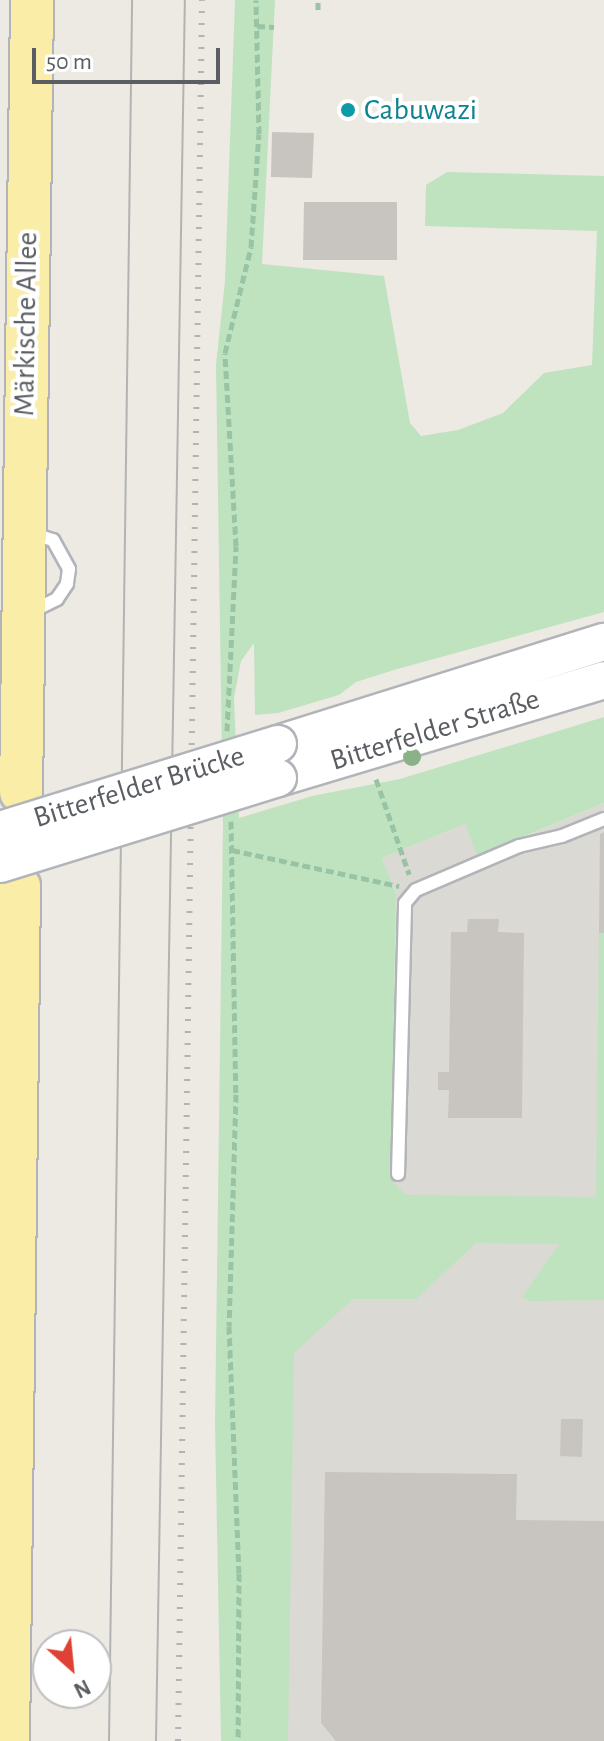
<!DOCTYPE html>
<html>
<head>
<meta charset="utf-8">
<style>
	body { margin:0 }
	#map { position:relative; width:604px; height:1741px; overflow:hidden; background:#eceae2; font-family:"Alegreya Sans",sans-serif }
	div>[style] { position:absolute }
	[style*='--x'] { left:calc(var(--x)*1px); top:calc(var(--y)*1px); width:calc(var(--w)*1px); rotate:calc(var(--a)*1deg) }
	.industrial>* { inset:0; background:#dbd9d4 }
	.green>* { inset:0; background:#bfe3bf }
	.building>* { inset:0; background:#c8c4bf }
	.path>* { height:5px; margin-top:-2.5px; transform-origin:0; background:repeating-linear-gradient(90deg,#99c3a5 0 8px,transparent 0 12px) }
	.roads { filter:drop-shadow(2px 0 #b2b4b9) drop-shadow(-2px 0 #b2b4b9) drop-shadow(0 2px #b2b4b9) drop-shadow(0 -2px #b2b4b9) }
	.service>* { height:12px; margin:-6px; padding:0 6px; transform-origin:6px; border-radius:6px; background:#fff }
	.secondary>* { height:36px; margin:-18px; padding:0 18px; transform-origin:18px; border-radius:18px; background:#fff }
	.primary>* { height:42px; margin:-21px; padding:0 21px; transform-origin:21px; border-radius:21px; background:#faeda8 }
	.tram>* { height:2px; margin:-1px; padding:0 1px; transform-origin:1px; border-radius:1px; background:#b2b3b3 }
	.rail>* { height:6px; margin-top:-3px; transform-origin:0; background:repeating-linear-gradient(90deg,#b2b3b3 0 2px,transparent 0 12px) }
	.bridges { filter:drop-shadow(2px 0 #b1b4b9) drop-shadow(-2px 0 #b1b4b9) drop-shadow(0 2px #b1b4b9) drop-shadow(0 -2px #b1b4b9) }
	.secondary-bridge>* { height:36px; margin:-18px; padding:0 18px; transform-origin:18px; border-radius:18px; background:#fff }
	.trees>* { width:18px; height:18px; margin:-9px; border-radius:50%; background:#8ab187 }
	.dots>* { width:22px; height:22px; translate:-50% -50%; box-sizing:border-box; border:4px solid #fff; border-radius:50% }
	span { translate:-50% -50%; white-space:nowrap; text-align:center; line-height:1.15; -webkit-text-stroke:8px #fff; paint-order:stroke }
	.culture-label { font-size:30px; color:#0d838f }
	.left { translate:0 -50%; text-align:left }
	.street-label { font-size:30px; color:#5a5d62 }
	.north { position:absolute; left:32px; top:1629px; width:80px; height:80px; box-sizing:border-box; background:#fff; border:2px solid #bdbec0; border-radius:50%; rotate:153deg; font-size:22px; font-weight:700; line-height:32px; text-align:center; color:#5a5d62 }
	.north::after { content:''; display:block; margin:auto; width:28px; height:36px; background:#df4234; clip-path:polygon(50% 0,100% 100%,50% 72%,0 100%) }
	.scale { position:absolute; left:32px; top:48px; width:188px; height:36px; box-sizing:border-box; border:4px solid #5a5d62; border-top:0; padding-left:10px; font-size:24px; line-height:28px; white-space:nowrap; color:#5a5d62; -webkit-text-stroke:6px #fff; paint-order:stroke }
</style>
</head>
<body>
<div id="map">
	<div class="industrial">
		<i style="clip-path:polygon(604px 803px,604px 1741px,258px 1741px,259px 1194px,391px 1181px,396px 894px,382px 858px,465px 824px,478px 856px)"></i>
	</div>
	<div class="green">
		<i style="clip-path:polygon(235px 0,275px 0,262px 264px,384px 276px,410px 423px,421px 436px,458px 430px,503px 413px,544px 373px,592px 365px,597px 231px,425px 226px,426px 185px,447px 172px,604px 176px,604px 612px,394px 670px,356px 682px,339px 695px,278px 713px,255px 715px,254px 643px,241px 661px,234px 698px,239px 818px,312px 796px,400px 779px,604px 717px,604px 803px,477px 856px,465px 824px,382px 858px,396px 894px,391px 1180px,406px 1195px,596px 1197px,599px 933px,604px 933px,604px 1300px,529px 1301px,522px 1297px,559px 1244px,476px 1243px,416px 1299px,353px 1299px,294px 1353px,288px 1741px,221px 1741px,215px 1423px,223px 823px,216px 365px,225px 281px)"></i>
	</div>
	<div class="building">
		<i style="clip-path:polygon(272px 132px,314px 133px,312px 178px,271px 177px)"></i>
		<i style="clip-path:polygon(304px 202px,397px 202px,397px 260px,303px 260px)"></i>
		<i style="clip-path:polygon(604px 832px,604px 933px,599px 933px,600px 834px)"></i>
		<i style="clip-path:polygon(468px 919px,499px 919px,498px 932px,524px 933px,522px 1118px,448px 1118px,449px 1090px,438px 1090px,438px 1072px,449px 1072px,451px 932px,467px 932px)"></i>
		<i style="clip-path:polygon(561px 1419px,583px 1419px,582px 1457px,560px 1456px)"></i>
		<i style="clip-path:polygon(325px 1472px,517px 1474px,516px 1520px,604px 1521px,604px 1741px,336px 1741px,321px 1723px)"></i>
	</div>
	<div class="path">
		<i style="--x:318;--y:10;--w:10;--a:-90"></i>
		<i style="--x:257;--y:26;--w:17;--a:3"></i>
		<i style="--x:227;--y:731;--w:185;--a:-87.2"></i>
		<i style="--x:236;--y:546;--w:193;--a:-93.3"></i>
		<i style="--x:225;--y:353;--w:109;--a:-76.2"></i>
		<i style="--x:251;--y:247;--w:113;--a:-86"></i>
		<i style="--x:259;--y:134;--w:134;--a:-91.3"></i>
		<i style="--x:376;--y:779;--w:101;--a:70.8"></i>
		<i style="--x:231;--y:821;--w:273;--a:89"></i>
		<i style="--x:236;--y:1094;--w:232;--a:91.7"></i>
		<i style="--x:229;--y:1326;--w:247;--a:87.7"></i>
		<i style="--x:239;--y:1573;--w:168;--a:90.3"></i>
		<i style="--x:232;--y:850;--w:171;--a:12.2"></i>
	</div>
	<div class="roads">
		<div class="service">
			<i style="--x:31;--y:533;--w:23;--a:18"></i>
			<i style="--x:53;--y:540;--w:33;--a:61"></i>
			<i style="--x:69;--y:569;--w:15;--a:98"></i>
			<i style="--x:67;--y:584;--w:18;--a:124"></i>
			<i style="--x:57;--y:599;--w:28;--a:154"></i>
			<i style="--x:398;--y:1174;--w:271;--a:-88.5"></i>
			<i style="--x:405;--y:903;--w:17;--a:-50"></i>
			<i style="--x:416;--y:890;--w:112;--a:-23.1"></i>
			<i style="--x:519;--y:846;--w:44;--a:-13.1"></i>
			<i style="--x:562;--y:836;--w:45;--a:-22"></i>
		</div>
		<div class="secondary">
			<i style="--x:278;--y:744;--w:342;--a:-17.4"></i>
			<i style="--x:278;--y:778;--w:340;--a:-16.7"></i>
		</div>
		<div class="primary">
			<i style="--x:21;--y:792;--w:792;--a:-89.2"></i>
			<i style="--x:8;--y:1741;--w:855;--a:-89.26"></i>
		</div>
	</div>
	<div class="tram">
		<i style="--x:109;--y:1741;--w:1741;--a:-89.24"></i>
		<i style="--x:156;--y:1741;--w:1741;--a:-89.05"></i>
	</div>
	<div class="rail">
		<i style="--x:178;--y:1741;--w:1741;--a:-89.21"></i>
	</div>
	<div class="bridges">
		<div class="secondary-bridge">
			<i style="--x:0;--y:830;--w:291;--a:-17.2"></i>
			<i style="--x:0;--y:864;--w:291;--a:-17.2"></i>
		</div>
	</div>
	<div class="trees">
		<i style="left:412px;top:757px"></i>
	</div>
	<div class="dots">
		<i style="left:348px;top:110px;background:#0f9aa8"></i>
	</div>
	<div class="culture-label">
		<span class="left" style="left:364px;top:110px">Cabuwazi</span>
	</div>
	<div class="street-label">
		<span style="left:26px;top:324px;rotate:-89deg">Märkische Allee</span>
		<span style="left:435px;top:730px;rotate:-17deg">Bitterfelder Straße</span>
		<span style="left:139px;top:787px;rotate:-17deg">Bitterfelder Brücke</span>
	</div>
	<div class="north">N</div>
	<div class="scale">50 m</div>
</div>
</body>
</html>
